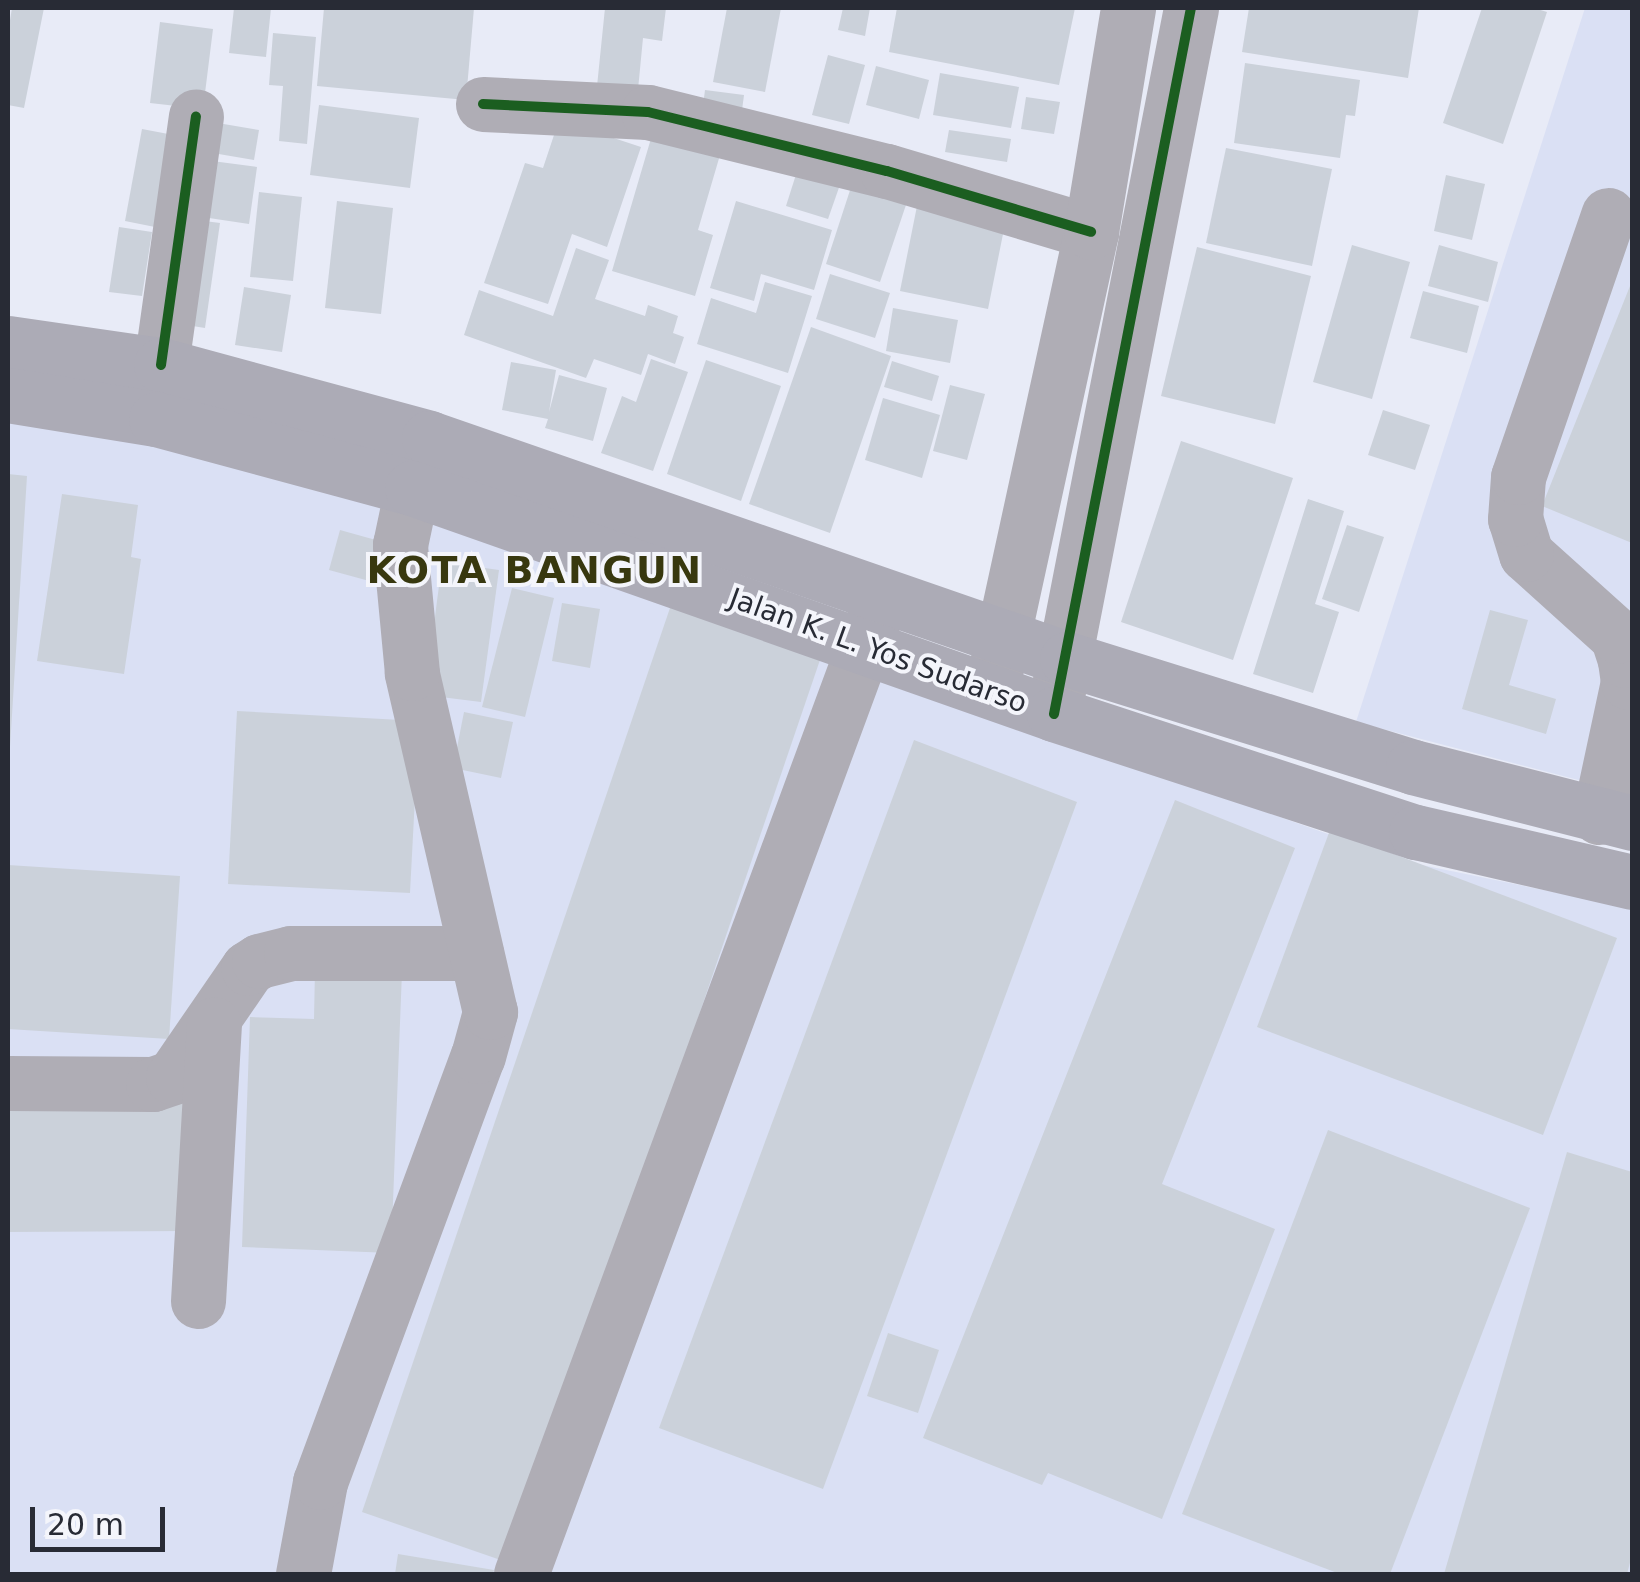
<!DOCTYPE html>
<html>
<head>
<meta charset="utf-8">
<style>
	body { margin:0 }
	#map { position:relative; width:1640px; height:1582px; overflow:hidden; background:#e8ebf7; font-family:"DejaVu Sans",sans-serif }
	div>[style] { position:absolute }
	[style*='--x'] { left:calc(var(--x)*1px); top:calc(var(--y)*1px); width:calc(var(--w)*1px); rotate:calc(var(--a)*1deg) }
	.built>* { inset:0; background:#dae0f4 }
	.building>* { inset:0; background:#cbd1da }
	.minor>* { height:55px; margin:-27.5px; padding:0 27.5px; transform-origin:27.5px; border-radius:27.5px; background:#afadb5 }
	.highway>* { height:55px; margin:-27.5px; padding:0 27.5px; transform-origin:27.5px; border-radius:27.5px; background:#acabb6 }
	.cycleway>* { height:10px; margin:-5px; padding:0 5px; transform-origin:5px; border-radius:5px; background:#1b5e20 }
	span { translate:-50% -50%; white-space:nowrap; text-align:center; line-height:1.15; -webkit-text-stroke:8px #f4f5fb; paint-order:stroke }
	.street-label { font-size:28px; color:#282b35 }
	.district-label { font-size:38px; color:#38380f; font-weight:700; letter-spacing:2.5px }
	.frame { position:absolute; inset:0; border:10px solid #282b35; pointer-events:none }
	.scale { position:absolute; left:30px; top:1507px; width:135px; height:45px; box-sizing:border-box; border:5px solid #282b35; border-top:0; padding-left:12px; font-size:30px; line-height:35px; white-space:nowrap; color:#282b35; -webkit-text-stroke:8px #f4f5fb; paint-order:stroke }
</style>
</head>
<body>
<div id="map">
	<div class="built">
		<i style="clip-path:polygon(1585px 8px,1632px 8px,1632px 794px,1356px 722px)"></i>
		<i style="clip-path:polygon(8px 411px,156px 419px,1407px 862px,1632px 908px,1632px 1574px,8px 1574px)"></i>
	</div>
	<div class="building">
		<i style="clip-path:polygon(12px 8px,44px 8px,24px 108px,8px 105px,8px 32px)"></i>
		<i style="clip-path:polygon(234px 8px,271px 8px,266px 57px,229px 53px)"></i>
		<i style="clip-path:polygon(324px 8px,474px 8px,466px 100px,317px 86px)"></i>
		<i style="clip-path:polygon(605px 8px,666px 8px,662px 41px,643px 38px,637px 100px,596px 96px)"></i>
		<i style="clip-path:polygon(727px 8px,781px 8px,765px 92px,713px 82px)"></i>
		<i style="clip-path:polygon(843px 8px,870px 8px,865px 36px,838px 30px)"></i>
		<i style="clip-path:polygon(897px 8px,1075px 8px,1059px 85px,889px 52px)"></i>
		<i style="clip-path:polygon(1249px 8px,1419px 8px,1408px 78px,1242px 52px)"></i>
		<i style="clip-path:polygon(1482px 8px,1534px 8px,1547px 12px,1503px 144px,1443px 123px)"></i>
		<i style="clip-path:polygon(160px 22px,213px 29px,203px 109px,150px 103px)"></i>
		<i style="clip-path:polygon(273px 33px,316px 37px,307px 144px,279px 141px,283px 86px,269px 85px)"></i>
		<i style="clip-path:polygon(828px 55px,865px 65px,849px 124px,812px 115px)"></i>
		<i style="clip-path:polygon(1245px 63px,1360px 80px,1355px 116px,1346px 115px,1340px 158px,1234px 143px)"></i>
		<i style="clip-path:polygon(876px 66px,929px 80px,919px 119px,866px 105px)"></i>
		<i style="clip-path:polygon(940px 73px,1019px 87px,1011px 128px,933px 115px)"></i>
		<i style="clip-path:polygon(705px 90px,744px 95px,741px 118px,702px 113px)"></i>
		<i style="clip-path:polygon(1026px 97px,1060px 102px,1054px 134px,1021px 129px)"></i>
		<i style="clip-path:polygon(319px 105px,419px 118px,410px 188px,310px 175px)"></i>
		<i style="clip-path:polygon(559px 120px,641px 147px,607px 247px,572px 234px,548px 304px,484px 283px,525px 163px,543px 168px)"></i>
		<i style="clip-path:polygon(206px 121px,259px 130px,254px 160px,201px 151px)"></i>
		<i style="clip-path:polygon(142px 129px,184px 137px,165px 229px,125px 221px)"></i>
		<i style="clip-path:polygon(949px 130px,1011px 139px,1007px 162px,945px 152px)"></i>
		<i style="clip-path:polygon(652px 135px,720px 155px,698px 230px,713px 235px,695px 296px,612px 271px)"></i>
		<i style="clip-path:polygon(1226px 148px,1332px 169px,1312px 266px,1206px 243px)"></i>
		<i style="clip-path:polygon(197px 159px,257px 167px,249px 224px,189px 215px)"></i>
		<i style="clip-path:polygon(799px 165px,842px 179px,828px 219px,786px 206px)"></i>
		<i style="clip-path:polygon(1446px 175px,1485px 184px,1472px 240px,1434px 231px)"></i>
		<i style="clip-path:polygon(854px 178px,909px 196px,880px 282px,826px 264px)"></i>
		<i style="clip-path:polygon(259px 192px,302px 197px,293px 281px,250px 277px)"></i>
		<i style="clip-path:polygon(337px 201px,393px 208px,381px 314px,325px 308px)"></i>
		<i style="clip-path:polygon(736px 201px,832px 230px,814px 290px,761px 274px,754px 301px,710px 288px)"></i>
		<i style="clip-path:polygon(918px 201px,1006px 219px,988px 309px,900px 291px)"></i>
		<i style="clip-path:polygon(189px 219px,220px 223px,205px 328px,174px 323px)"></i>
		<i style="clip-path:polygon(119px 227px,152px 232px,142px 296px,109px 292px)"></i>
		<i style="clip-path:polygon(1352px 245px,1410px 262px,1372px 399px,1313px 382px)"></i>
		<i style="clip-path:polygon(1439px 245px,1498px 262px,1488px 302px,1428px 286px)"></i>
		<i style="clip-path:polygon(1197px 247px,1311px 276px,1275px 424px,1161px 396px)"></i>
		<i style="clip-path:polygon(576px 248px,609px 260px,595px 299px,645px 316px,648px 305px,678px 316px,673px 333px,684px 337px,675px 364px,648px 354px,641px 375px,594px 359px,586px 378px,464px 335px,479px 290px,553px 316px)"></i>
		<i style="clip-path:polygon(830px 274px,890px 293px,875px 338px,816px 319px)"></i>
		<i style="clip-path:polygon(1632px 281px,1632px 543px,1542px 506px)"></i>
		<i style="clip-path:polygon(765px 282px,812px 296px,788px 373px,697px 344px,711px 298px,756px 313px)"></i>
		<i style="clip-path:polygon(244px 287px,291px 295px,282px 352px,235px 345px)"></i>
		<i style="clip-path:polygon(1423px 291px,1479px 306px,1467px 353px,1410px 338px)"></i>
		<i style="clip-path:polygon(893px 308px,958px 320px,950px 363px,886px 351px)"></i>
		<i style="clip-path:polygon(811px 327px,891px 356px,830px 533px,749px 504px)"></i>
		<i style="clip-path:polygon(651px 359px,688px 372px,653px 471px,601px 453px,622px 396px,636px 402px)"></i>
		<i style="clip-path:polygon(706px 360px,781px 386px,741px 501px,667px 474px)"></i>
		<i style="clip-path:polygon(892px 361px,939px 376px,932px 401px,884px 387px)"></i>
		<i style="clip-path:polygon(511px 362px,556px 370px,549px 412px,559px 375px,607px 388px,593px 441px,545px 428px,548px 419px,502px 410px)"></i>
		<i style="clip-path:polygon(950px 385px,985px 394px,967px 460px,933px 451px)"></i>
		<i style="clip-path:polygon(883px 398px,940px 415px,922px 478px,865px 460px)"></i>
		<i style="clip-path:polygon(1383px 410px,1430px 425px,1415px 470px,1368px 455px)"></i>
		<i style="clip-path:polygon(1181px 441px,1293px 478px,1233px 660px,1121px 622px)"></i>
		<i style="clip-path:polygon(8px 474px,27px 476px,10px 747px,8px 747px)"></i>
		<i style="clip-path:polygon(62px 494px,138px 505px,131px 557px,141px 559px,124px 674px,37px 661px)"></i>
		<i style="clip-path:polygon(1308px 499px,1344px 511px,1315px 604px,1339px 612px,1313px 693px,1253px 674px)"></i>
		<i style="clip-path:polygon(1347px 525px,1384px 537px,1359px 612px,1322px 599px)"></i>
		<i style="clip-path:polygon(340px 530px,383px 542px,373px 582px,329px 570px)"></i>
		<i style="clip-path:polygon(442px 562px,499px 570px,481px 702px,425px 695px)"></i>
		<i style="clip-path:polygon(512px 588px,554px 598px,525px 717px,482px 707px)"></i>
		<i style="clip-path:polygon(562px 603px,600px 609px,590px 668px,552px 661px)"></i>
		<i style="clip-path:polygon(671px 605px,821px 657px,512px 1564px,362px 1512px)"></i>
		<i style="clip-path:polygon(1490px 610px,1528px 620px,1509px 685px,1556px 699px,1546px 734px,1462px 709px)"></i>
		<i style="clip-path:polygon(237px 711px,419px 721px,410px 893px,228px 884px)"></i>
		<i style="clip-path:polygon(464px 712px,513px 722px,501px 778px,453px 768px)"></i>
		<i style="clip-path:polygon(914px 740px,1077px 802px,823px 1489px,659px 1428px)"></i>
		<i style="clip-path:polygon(1175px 800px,1295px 848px,1162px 1184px,1275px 1229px,1162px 1519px,1048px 1473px,1042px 1485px,923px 1438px)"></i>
		<i style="clip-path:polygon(1330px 830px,1617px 938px,1543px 1135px,1257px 1027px)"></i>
		<i style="clip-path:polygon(8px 865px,180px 876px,169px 1039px,8px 1029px)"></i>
		<i style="clip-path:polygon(315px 969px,402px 972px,391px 1253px,242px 1247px,250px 1017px,314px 1019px)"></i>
		<i style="clip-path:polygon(187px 1092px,187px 1231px,8px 1232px,8px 1093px)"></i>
		<i style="clip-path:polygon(1328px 1130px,1530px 1208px,1390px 1574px,1340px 1574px,1182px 1514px)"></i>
		<i style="clip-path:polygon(1567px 1152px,1632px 1172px,1632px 1555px,1627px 1574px,1444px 1574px)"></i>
		<i style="clip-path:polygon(888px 1333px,939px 1350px,918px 1413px,867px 1396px)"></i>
		<i style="clip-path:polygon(398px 1554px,494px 1570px,493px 1574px,395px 1574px)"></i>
	</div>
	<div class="minor">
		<i style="--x:483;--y:104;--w:165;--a:2.8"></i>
		<i style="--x:648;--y:112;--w:246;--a:13.9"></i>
		<i style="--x:887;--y:171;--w:213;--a:16.6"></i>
		<i style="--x:161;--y:365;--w:251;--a:-82"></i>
		<i style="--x:991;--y:691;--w:470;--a:-77.7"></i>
		<i style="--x:1091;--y:232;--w:227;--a:-80.6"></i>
		<i style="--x:1055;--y:706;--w:711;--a:-78.97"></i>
		<i style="--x:1599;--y:817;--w:138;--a:-77.9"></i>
		<i style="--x:1628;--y:682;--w:22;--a:-98"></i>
		<i style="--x:1625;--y:660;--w:25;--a:-108"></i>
		<i style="--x:1617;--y:636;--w:122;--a:-138"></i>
		<i style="--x:1526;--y:554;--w:37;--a:-107"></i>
		<i style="--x:1515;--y:519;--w:42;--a:-85.9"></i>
		<i style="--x:1518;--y:477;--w:277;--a:-71"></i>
		<i style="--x:8;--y:1083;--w:145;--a:0.4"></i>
		<i style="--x:153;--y:1084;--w:21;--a:-19"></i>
		<i style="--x:173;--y:1077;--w:132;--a:-55.5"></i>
		<i style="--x:248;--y:968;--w:13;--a:-32"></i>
		<i style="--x:259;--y:961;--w:33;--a:-14"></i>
		<i style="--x:291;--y:953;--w:185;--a:0"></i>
		<i style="--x:198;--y:1301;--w:277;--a:-86.7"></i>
		<i style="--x:303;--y:1574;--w:94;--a:-79.5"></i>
		<i style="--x:320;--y:1482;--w:454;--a:-69.7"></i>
		<i style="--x:478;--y:1056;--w:46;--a:-74.7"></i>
		<i style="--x:490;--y:1012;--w:348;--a:-103"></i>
		<i style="--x:412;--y:673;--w:129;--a:-95.4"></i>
		<i style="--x:400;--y:545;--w:58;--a:-78.1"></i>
		<i style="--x:521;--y:1574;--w:1036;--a:-69.73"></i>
	</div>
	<div class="highway">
		<i style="--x:8;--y:343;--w:155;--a:8.2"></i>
		<i style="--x:161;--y:365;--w:278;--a:15.2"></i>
		<i style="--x:429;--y:438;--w:675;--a:19.11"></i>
		<i style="--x:1067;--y:659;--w:362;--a:17.3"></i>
		<i style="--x:1413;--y:767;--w:226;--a:14.3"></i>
		<i style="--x:8;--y:395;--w:150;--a:9.2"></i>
		<i style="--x:156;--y:419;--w:265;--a:15.1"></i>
		<i style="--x:412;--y:488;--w:681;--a:19.39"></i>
		<i style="--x:1054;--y:714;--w:381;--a:18.1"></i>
		<i style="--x:1416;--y:832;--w:222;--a:13"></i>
	</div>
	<div class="cycleway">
		<i style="--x:483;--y:104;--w:165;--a:2.8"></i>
		<i style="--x:648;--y:112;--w:246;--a:13.9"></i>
		<i style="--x:887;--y:171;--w:213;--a:16.6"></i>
		<i style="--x:161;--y:365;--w:251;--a:-82"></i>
		<i style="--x:1054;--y:714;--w:719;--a:-79.02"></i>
	</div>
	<div class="street-label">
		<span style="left:878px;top:651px;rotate:20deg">Jalan K. L. Yos Sudarso</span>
	</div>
	<div class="district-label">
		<span style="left:535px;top:571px">KOTA BANGUN</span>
	</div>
	<div class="frame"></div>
	<div class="scale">20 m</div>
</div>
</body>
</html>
